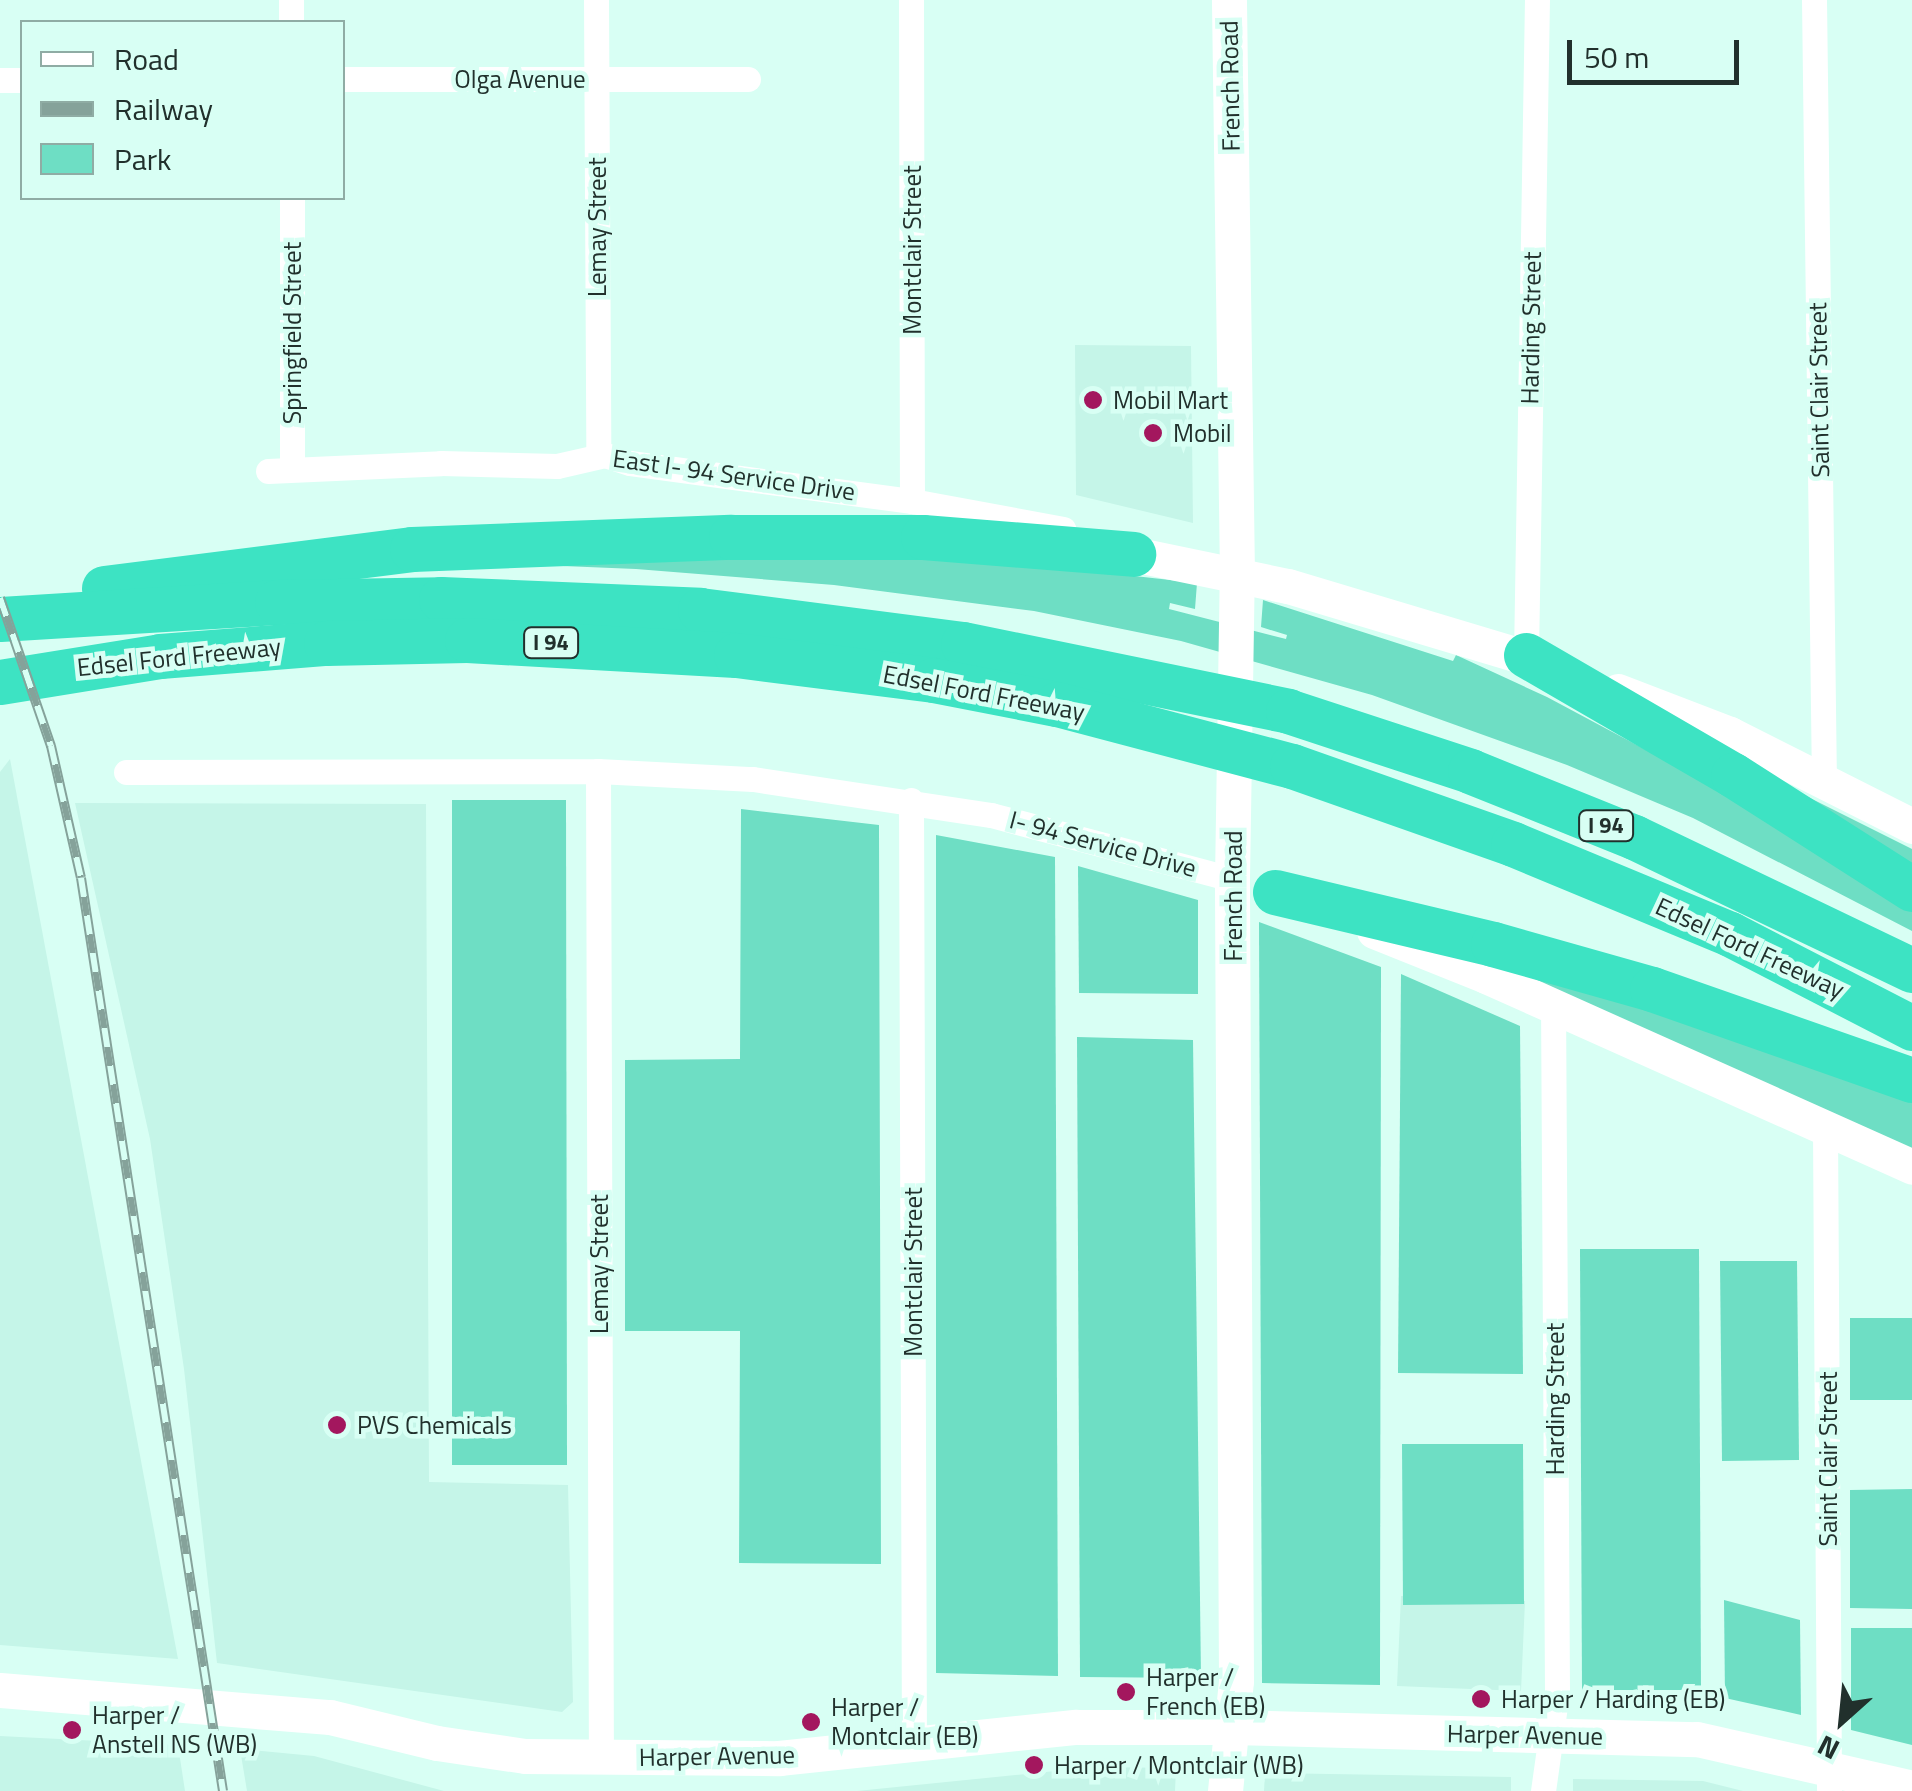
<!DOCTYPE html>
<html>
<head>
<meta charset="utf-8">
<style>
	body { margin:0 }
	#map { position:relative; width:1912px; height:1791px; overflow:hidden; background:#d8fff4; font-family:"Titillium Web",sans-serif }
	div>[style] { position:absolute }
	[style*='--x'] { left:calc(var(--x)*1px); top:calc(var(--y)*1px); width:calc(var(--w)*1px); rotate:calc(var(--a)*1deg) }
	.built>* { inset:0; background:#c5f5e8 }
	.green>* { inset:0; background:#6edec4 }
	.street>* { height:25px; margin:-12.5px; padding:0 12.5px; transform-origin:12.5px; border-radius:12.5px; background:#fff }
	.secondary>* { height:35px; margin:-17.5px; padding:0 17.5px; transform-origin:17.5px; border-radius:17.5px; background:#fff }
	.highway>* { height:45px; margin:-22.5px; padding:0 22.5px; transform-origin:22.5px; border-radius:22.5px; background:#3de3c3 }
	.rail>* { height:10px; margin-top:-5px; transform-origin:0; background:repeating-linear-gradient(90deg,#d8fff4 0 19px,#85a29a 0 38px); box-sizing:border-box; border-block:2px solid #85a29a }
	.dots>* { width:28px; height:28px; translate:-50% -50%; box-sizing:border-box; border:5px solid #d8fff4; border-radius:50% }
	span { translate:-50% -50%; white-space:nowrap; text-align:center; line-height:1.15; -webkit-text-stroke:9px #d8fff4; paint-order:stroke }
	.shield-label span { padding:2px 8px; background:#d8fff4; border:2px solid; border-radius:8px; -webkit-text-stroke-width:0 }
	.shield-label { font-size:22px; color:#21302c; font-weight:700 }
	.street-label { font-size:25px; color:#21302c }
	.poi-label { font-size:25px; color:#21302c }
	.left { translate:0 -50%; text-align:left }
	.legend { position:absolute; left:20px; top:20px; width:325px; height:180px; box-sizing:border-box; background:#d8fff4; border:2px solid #8faca4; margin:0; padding:12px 18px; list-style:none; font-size:30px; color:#21302c }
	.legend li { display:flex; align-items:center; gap:20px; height:50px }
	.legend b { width:50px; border:2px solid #8faca4 }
	.north { position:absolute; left:1792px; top:1671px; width:100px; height:100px; -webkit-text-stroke:8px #d8fff4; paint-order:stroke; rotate:207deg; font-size:28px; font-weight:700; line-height:40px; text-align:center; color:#21302c }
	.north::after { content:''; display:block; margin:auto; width:35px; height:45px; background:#21302c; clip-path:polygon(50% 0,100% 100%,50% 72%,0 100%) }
	.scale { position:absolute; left:1567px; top:40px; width:172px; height:45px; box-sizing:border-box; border:5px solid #21302c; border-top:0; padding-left:12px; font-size:30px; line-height:35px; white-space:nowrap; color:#21302c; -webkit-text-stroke:8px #d8fff4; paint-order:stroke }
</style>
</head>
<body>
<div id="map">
	<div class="built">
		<i style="clip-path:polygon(1075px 345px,1191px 346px,1193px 523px,1076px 495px)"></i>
		<i style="clip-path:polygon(10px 759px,178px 1659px,0 1645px,0 772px)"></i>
		<i style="clip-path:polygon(75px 803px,426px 804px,429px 1482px,568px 1485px,573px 1702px,562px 1712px,217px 1663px,184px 1369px,150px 1139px)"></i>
		<i style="clip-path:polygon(1401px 1596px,1525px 1601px,1521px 1691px,1397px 1686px)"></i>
		<i style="clip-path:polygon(0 1736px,178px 1745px,185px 1791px,0 1791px)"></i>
		<i style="clip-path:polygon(240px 1749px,314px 1756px,444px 1791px,247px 1791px)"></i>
		<i style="clip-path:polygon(1095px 1767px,1176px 1768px,1175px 1791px,857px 1791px)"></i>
		<i style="clip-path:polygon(1265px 1773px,1511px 1777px,1511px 1791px,1264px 1791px)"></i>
		<i style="clip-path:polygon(1573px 1779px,1703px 1781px,1743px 1791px,1573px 1791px)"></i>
	</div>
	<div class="green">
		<i style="clip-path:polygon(495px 549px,1001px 561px,1197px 583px,1195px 609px,1170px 603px,1169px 609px,1286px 639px,1287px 635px,1261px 627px,1263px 600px,1453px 661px,1456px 655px,1547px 697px,1706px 782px,1912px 909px,1912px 931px,1693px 818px,1567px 765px,1372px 695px,1181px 641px,1034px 611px,834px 585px,636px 569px,467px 562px)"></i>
		<i style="clip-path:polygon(1752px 769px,1912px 849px,1912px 881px)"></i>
		<i style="clip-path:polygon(452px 800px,566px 800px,567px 1465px,452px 1465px)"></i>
		<i style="clip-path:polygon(741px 809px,879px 825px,881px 1564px,739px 1563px,740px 1331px,625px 1331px,625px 1060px,740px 1059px)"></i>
		<i style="clip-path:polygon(936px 835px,1055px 857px,1058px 1676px,936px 1673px)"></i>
		<i style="clip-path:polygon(1078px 866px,1198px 900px,1198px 994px,1079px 993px)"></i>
		<i style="clip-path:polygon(1259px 922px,1381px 967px,1380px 1685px,1262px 1683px)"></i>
		<i style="clip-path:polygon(1501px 962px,1912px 1097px,1912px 1150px,1493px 964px)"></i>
		<i style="clip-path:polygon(1401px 974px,1520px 1026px,1523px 1374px,1398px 1373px)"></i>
		<i style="clip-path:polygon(1077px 1037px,1193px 1040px,1201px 1678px,1080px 1677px)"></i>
		<i style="clip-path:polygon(1580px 1249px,1699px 1249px,1701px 1690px,1582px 1690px)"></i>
		<i style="clip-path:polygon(1720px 1261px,1797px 1261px,1799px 1460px,1722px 1461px)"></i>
		<i style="clip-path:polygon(1850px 1318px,1912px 1318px,1912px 1400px,1850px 1400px)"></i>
		<i style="clip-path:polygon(1402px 1444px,1523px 1444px,1524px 1604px,1403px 1605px)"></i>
		<i style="clip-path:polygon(1912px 1489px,1912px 1609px,1850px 1608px,1850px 1490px)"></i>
		<i style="clip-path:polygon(1724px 1600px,1800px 1620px,1801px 1715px,1725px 1698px)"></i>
		<i style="clip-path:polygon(1851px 1628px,1912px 1628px,1912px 1745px,1851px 1730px)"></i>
	</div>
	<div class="street">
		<i style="--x:291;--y:0;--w:22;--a:90"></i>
		<i style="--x:596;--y:0;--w:455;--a:89.7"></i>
		<i style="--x:911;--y:0;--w:501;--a:89.89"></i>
		<i style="--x:1814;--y:0;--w:781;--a:89.27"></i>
		<i style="--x:342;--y:79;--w:406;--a:0"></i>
		<i style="--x:0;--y:80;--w:22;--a:0"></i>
		<i style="--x:292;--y:198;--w:271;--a:90"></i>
		<i style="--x:268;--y:471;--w:173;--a:-2.6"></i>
		<i style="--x:441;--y:463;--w:116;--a:1.5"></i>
		<i style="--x:557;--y:466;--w:49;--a:-12.9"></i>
		<i style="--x:605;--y:455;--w:26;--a:18"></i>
		<i style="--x:630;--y:463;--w:285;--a:7.7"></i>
		<i style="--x:912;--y:501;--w:154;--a:10.5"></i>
		<i style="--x:1526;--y:655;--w:655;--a:-89.04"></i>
		<i style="--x:598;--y:771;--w:986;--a:89.83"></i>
		<i style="--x:126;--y:772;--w:472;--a:-0.1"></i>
		<i style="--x:598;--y:771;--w:155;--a:3"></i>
		<i style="--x:753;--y:779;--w:241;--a:8.6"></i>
		<i style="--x:991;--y:815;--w:249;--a:14.9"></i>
		<i style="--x:911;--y:800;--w:944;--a:89.82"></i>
		<i style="--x:1825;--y:1127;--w:664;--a:89.65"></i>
		<i style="--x:1543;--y:1791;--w:101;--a:-82"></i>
		<i style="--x:1557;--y:1691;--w:685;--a:-90.33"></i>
	</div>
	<div class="secondary">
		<i style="--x:1133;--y:554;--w:158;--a:11.7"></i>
		<i style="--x:1288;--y:586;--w:275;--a:16.7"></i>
		<i style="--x:1618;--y:691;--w:120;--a:21"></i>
		<i style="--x:1730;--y:734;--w:204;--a:26.8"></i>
		<i style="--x:1374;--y:931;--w:121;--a:21.9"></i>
		<i style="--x:1486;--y:976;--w:467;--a:24.1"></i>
		<i style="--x:0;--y:1690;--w:331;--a:4.7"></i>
		<i style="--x:330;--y:1717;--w:110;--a:13.7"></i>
		<i style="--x:437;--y:1743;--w:89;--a:8.4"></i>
		<i style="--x:525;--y:1756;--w:254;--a:0.5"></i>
		<i style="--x:779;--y:1758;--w:299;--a:-6"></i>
		<i style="--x:1076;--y:1727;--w:155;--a:0"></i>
		<i style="--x:1231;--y:1727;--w:466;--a:1.5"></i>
		<i style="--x:1697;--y:1739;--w:221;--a:12.8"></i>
		<i style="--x:1225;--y:1791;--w:111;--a:-84.3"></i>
		<i style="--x:1236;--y:1681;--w:802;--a:-90.29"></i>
		<i style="--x:1232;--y:879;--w:303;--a:-89.1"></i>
		<i style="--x:1237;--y:576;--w:576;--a:-90.8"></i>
	</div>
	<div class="highway">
		<i style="--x:104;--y:588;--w:310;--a:-7.2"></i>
		<i style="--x:412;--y:549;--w:319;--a:-2.2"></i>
		<i style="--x:731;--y:537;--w:192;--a:0"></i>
		<i style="--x:923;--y:537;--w:211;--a:4.6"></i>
		<i style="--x:0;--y:619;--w:278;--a:-3.5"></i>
		<i style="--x:277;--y:602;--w:164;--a:-1"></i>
		<i style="--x:441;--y:599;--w:259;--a:2.4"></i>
		<i style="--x:700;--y:610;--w:265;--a:7.4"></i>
		<i style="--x:963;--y:644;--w:332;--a:11.6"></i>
		<i style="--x:1288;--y:711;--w:192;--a:18.2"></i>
		<i style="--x:1470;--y:771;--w:177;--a:21.9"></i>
		<i style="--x:1634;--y:837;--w:308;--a:25.6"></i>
		<i style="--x:1526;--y:655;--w:239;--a:30.1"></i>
		<i style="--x:1733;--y:775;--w:212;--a:32.5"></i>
		<i style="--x:0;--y:682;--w:162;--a:-9.2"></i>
		<i style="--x:160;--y:656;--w:167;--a:-4.5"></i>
		<i style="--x:326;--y:643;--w:141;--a:-1.2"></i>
		<i style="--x:467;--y:640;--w:269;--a:3.2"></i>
		<i style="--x:736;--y:655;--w:199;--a:7.2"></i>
		<i style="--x:933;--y:680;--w:126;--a:11"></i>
		<i style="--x:1057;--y:704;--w:243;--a:14.8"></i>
		<i style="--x:1292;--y:766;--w:234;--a:19.4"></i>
		<i style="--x:1513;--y:844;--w:235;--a:22.5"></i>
		<i style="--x:1730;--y:934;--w:205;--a:27.3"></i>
		<i style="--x:1275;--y:892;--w:224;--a:13.4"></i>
		<i style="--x:1493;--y:944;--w:165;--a:15.8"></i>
		<i style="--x:1652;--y:989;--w:275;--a:19.3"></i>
	</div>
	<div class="rail">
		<i style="--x:0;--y:598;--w:157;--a:71"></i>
		<i style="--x:51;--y:746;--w:135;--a:77.2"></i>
		<i style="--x:81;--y:878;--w:924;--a:81.16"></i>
	</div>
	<div class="dots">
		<i style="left:1093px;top:400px;background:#a3175e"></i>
		<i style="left:1153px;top:433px;background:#a3175e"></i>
		<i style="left:337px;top:1425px;background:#a3175e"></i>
		<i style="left:1126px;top:1692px;background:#a3175e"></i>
		<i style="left:1481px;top:1699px;background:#a3175e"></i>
		<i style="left:811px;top:1722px;background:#a3175e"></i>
		<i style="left:72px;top:1730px;background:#a3175e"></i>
		<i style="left:1034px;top:1765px;background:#a3175e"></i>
	</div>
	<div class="shield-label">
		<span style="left:551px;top:643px">I 94</span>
		<span style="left:1606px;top:826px">I 94</span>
	</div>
	<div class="street-label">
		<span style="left:520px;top:79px">Olga Avenue</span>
		<span style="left:1230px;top:86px;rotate:-91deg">French Road</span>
		<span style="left:597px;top:227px;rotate:-90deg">Lemay Street</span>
		<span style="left:912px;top:250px;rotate:-90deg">Montclair Street</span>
		<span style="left:1531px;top:328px;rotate:-89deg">Harding Street</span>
		<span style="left:292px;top:333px;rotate:-90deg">Springfield Street</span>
		<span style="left:1819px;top:390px;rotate:-91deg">Saint Clair Street</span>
		<span style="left:734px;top:475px;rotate:8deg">East I- 94 Service Drive</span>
		<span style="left:179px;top:657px;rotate:-6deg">Edsel Ford Freeway</span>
		<span style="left:984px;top:693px;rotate:11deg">Edsel Ford Freeway</span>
		<span style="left:1103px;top:844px;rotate:15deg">I- 94 Service Drive</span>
		<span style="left:1233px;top:896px;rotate:-90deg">French Road</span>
		<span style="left:1750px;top:948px;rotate:25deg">Edsel Ford Freeway</span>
		<span style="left:599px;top:1264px;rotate:-90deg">Lemay Street</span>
		<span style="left:913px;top:1272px;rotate:-90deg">Montclair Street</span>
		<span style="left:1555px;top:1399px;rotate:-90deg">Harding Street</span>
		<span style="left:1828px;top:1459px;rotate:-90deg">Saint Clair Street</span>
		<span style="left:1525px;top:1735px;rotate:1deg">Harper Avenue</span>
		<span style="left:717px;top:1756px;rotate:-1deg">Harper Avenue</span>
	</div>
	<div class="poi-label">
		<span class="left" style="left:1113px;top:400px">Mobil Mart</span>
		<span class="left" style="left:1173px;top:433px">Mobil</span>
		<span class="left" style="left:357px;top:1425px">PVS Chemicals</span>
		<span class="left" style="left:1146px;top:1692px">Harper /<br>French (EB)</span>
		<span class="left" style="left:1501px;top:1699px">Harper / Harding (EB)</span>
		<span class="left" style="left:831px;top:1722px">Harper /<br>Montclair (EB)</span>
		<span class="left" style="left:92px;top:1730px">Harper /<br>Anstell NS (WB)</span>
		<span class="left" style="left:1054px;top:1765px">Harper / Montclair (WB)</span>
	</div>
	<ul class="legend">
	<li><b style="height:12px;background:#fff"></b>Road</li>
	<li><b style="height:12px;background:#85a29a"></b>Railway</li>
	<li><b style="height:28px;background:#6edec4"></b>Park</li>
	</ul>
	<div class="north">N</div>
	<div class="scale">50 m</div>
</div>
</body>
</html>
